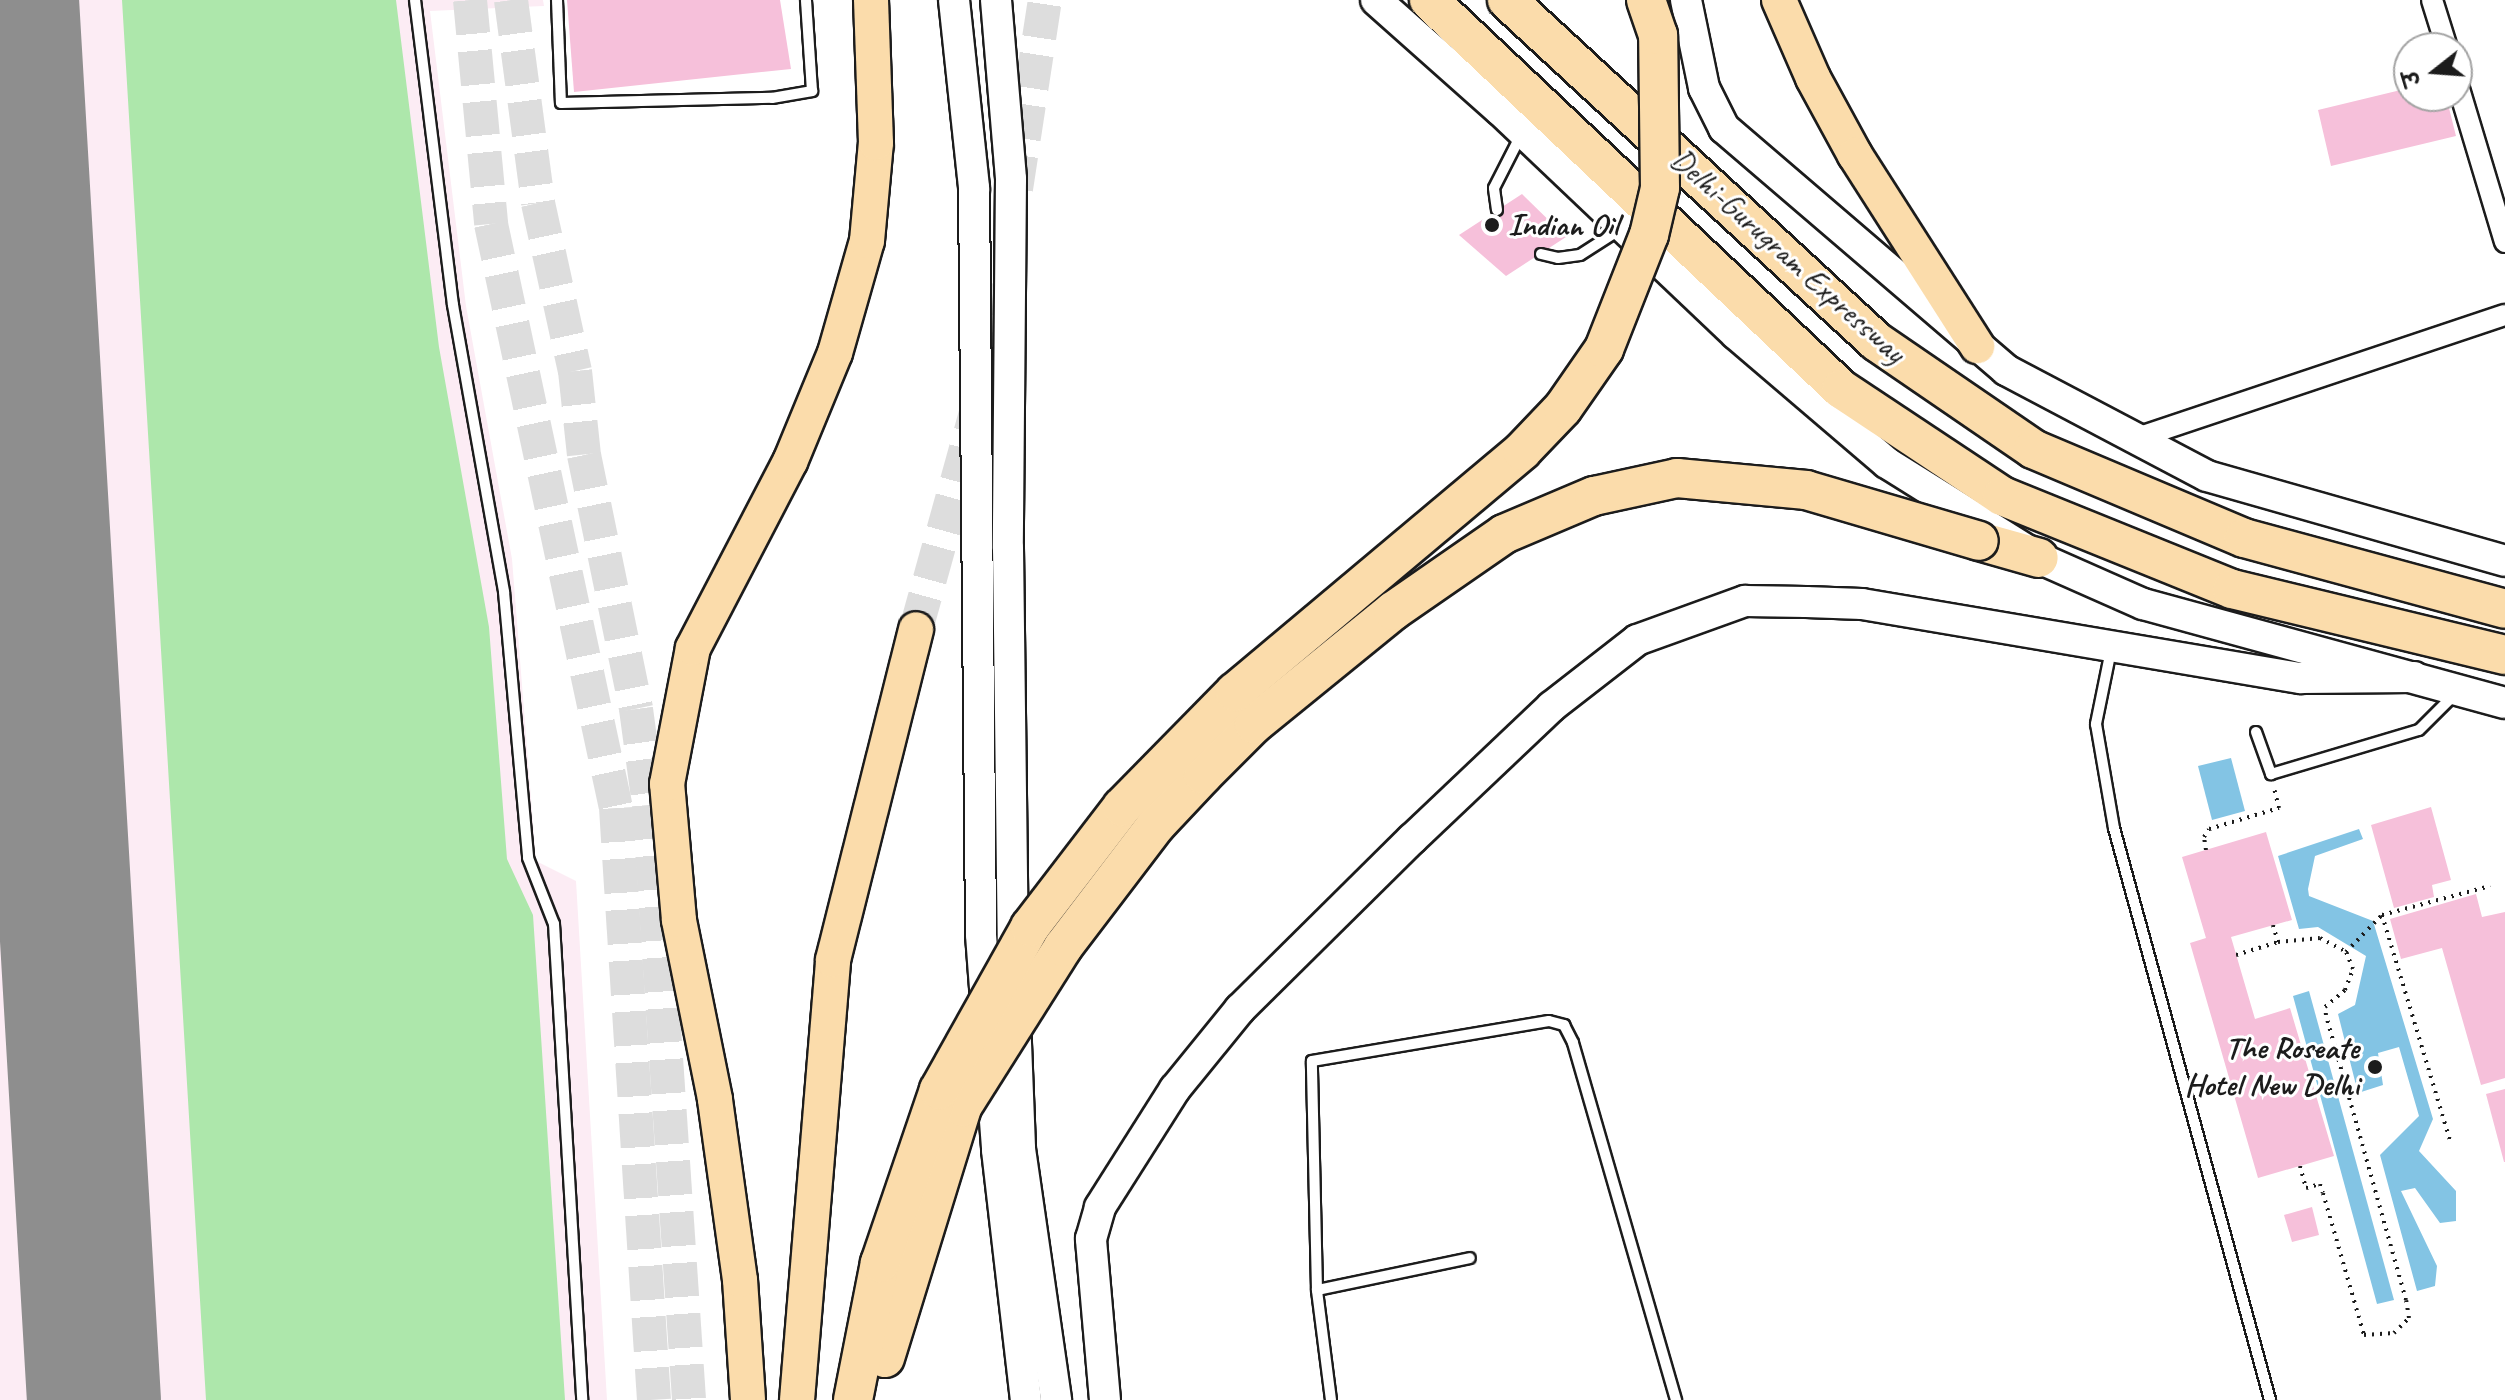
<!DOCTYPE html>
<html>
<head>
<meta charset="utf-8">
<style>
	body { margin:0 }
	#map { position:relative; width:2505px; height:1400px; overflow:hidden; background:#fff; font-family:Caveat,"Playpen Sans Deva",sans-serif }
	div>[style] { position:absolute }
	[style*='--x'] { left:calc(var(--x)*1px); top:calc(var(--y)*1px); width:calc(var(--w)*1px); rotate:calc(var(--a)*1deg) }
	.built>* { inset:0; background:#fcecf4 }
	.green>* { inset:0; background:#ade7ab }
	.water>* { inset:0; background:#83c4e4 }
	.taxiway>* { height:54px; margin:-27px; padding:0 27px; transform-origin:27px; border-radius:27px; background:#8e8e8e }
	.runway>* { height:134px; margin:-67px; padding:0 67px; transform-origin:67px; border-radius:67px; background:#8e8e8e }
	.building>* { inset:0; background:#f6c0da }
	.trunk-tunnel>* { height:34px; margin-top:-17px; transform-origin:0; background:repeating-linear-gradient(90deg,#ddd 0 34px,transparent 0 51px) }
	.path>* { height:4px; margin-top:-2px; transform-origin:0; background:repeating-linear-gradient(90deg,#1c1c1c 0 2px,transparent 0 8px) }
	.roads { filter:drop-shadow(2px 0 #1c1c1c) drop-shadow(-2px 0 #1c1c1c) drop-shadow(0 2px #1c1c1c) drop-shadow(0 -2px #1c1c1c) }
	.service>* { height:10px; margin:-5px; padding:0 5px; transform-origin:5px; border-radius:5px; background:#fff }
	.minor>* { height:20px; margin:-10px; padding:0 10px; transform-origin:10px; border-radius:10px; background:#fff }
	.secondary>* { height:30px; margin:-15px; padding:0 15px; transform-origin:15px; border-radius:15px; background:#fff }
	.trunk>* { height:34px; margin:-17px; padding:0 17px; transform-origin:17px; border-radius:17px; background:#fbdcab }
	.motorway>* { height:38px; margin:-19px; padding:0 19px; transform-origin:19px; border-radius:19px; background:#fbdcab }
	.bridges { filter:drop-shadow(2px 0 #1c1c1c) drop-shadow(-2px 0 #1c1c1c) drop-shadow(0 2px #1c1c1c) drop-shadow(0 -2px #1c1c1c) }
	.motorway-bridge>* { height:38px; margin:-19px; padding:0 19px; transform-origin:19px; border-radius:19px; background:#fbdcab }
	.dots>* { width:22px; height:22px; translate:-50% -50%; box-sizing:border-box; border:4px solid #fff; border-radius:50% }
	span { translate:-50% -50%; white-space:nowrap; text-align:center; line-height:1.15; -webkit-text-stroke:6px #fff; paint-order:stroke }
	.poi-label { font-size:32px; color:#1c1c1c; font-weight:700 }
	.left { translate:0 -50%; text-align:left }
	.right { translate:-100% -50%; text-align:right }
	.street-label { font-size:32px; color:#1c1c1c }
	.north { position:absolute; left:2393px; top:32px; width:80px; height:80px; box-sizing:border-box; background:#fff; border:2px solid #a4a4a4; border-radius:50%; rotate:253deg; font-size:22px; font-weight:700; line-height:32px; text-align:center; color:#1c1c1c }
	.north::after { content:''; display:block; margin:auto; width:28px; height:36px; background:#1c1c1c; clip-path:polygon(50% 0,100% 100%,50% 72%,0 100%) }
</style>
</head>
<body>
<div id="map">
	<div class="built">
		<i style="clip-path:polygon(0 0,543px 0,544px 6px,430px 11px,466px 306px,512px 559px,536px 861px,576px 881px,607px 1400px,0 1400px)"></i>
	</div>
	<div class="green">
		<i style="clip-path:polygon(122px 0,396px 0,439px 347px,489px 627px,507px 859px,533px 915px,565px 1400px,206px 1400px)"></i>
	</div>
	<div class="water">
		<i style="clip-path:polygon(2231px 758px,2245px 811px,2212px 820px,2198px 766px)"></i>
		<i style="clip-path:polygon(2359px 829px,2363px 839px,2315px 856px,2308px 889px,2309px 896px,2373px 921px,2433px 1119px,2419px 1151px,2456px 1191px,2456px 1221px,2440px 1223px,2415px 1188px,2401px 1191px,2437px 1266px,2435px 1286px,2417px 1291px,2380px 1155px,2419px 1116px,2399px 1047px,2378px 1053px,2383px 1085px,2358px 1093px,2338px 1014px,2355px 1005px,2366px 956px,2318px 927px,2299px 929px,2278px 856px)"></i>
		<i style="clip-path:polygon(2309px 991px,2394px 1300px,2377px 1304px,2293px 996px)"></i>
	</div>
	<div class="taxiway">
		<i style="--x:0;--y:99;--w:46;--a:62.9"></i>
		<i style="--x:0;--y:363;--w:45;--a:59.5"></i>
		<i style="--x:23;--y:402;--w:46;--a:70.8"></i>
	</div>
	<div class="runway">
		<i style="--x:12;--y:0;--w:1402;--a:86.65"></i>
	</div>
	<div class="building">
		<i style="clip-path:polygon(567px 0,780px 0,791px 69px,574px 92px)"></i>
		<i style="clip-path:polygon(2409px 88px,2409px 96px,2446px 96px,2456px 136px,2331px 166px,2318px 110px)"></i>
		<i style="clip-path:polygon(1522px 194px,1566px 237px,1506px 276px,1459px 235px)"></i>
		<i style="clip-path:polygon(2431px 807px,2451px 880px,2432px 885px,2434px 897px,2394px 908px,2371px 825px)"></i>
		<i style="clip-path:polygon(2266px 832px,2292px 920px,2231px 937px,2255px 1019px,2290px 1008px,2334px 1156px,2258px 1178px,2190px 943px,2206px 938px,2182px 857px)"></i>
		<i style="clip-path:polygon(2476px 894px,2482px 917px,2505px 912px,2505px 1078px,2481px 1085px,2442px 948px,2401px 959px,2390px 919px)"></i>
		<i style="clip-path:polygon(2505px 1089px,2505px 1162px,2504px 1162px,2486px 1094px)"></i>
		<i style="clip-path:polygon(2312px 1207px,2319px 1235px,2292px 1242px,2284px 1215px)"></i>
	</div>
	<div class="trunk-tunnel">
		<i style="--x:470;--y:0;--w:225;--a:84.6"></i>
		<i style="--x:491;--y:224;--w:597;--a:77.92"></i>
		<i style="--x:616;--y:808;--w:593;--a:86.33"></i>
		<i style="--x:511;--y:0;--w:205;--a:82.4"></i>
		<i style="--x:538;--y:203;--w:172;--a:77.6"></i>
		<i style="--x:575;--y:371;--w:84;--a:83.9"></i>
		<i style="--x:584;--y:455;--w:259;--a:78.4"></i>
		<i style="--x:636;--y:709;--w:97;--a:82.3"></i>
		<i style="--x:649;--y:805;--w:596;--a:86.15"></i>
		<i style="--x:1016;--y:189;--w:191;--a:-81.3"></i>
		<i style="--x:916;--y:629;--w:273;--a:-74.5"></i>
		<i style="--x:989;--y:366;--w:82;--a:-80.9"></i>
	</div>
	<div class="path">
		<i style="--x:2206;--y:850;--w:13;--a:-99"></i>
		<i style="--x:2204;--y:837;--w:9;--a:-58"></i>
		<i style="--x:2209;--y:829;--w:73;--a:-16.7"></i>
		<i style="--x:2279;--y:808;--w:21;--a:-104"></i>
		<i style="--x:2382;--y:915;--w:235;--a:73.2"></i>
		<i style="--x:2273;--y:925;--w:18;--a:74"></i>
		<i style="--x:2236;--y:955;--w:44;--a:-17.2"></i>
		<i style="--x:2278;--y:942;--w:42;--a:-5.4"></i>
		<i style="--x:2320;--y:938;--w:30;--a:28"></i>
		<i style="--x:2346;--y:952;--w:52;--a:-45.8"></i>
		<i style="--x:2382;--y:915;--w:112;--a:-15"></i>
		<i style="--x:2300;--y:1166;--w:23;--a:75"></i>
		<i style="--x:2306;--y:1188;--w:15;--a:-16"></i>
		<i style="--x:2320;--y:1184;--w:9;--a:72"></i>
		<i style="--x:2323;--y:1193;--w:148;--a:73.9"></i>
		<i style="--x:2364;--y:1335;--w:30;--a:-4"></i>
		<i style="--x:2394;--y:1333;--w:21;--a:-45"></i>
		<i style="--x:2409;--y:1318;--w:18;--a:-99"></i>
		<i style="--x:2406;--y:1300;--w:296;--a:-105.7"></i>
		<i style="--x:2326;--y:1015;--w:8;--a:-97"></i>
		<i style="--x:2325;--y:1007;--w:26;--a:-40"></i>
		<i style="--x:2345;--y:990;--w:22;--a:-69"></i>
		<i style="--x:2353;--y:969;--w:18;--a:-112"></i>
	</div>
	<div class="roads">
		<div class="service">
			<i style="--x:415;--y:0;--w:307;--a:82.9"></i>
			<i style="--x:453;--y:305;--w:291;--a:79.9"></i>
			<i style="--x:504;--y:592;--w:267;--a:84.8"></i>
			<i style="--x:528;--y:858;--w:71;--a:68.5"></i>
			<i style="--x:554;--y:924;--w:477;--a:86.6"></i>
			<i style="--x:557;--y:0;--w:103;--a:87.8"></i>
			<i style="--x:561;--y:103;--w:211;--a:-1.4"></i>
			<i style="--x:772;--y:98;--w:41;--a:-9.9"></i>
			<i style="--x:812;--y:91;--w:91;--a:-93.8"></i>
			<i style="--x:1497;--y:210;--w:22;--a:-98"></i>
			<i style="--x:1494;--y:188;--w:59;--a:-63"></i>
			<i style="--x:1541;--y:254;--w:17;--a:13"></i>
			<i style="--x:1558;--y:258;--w:22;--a:-8"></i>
			<i style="--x:1580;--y:255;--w:50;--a:-32.7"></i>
			<i style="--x:2111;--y:650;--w:76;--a:101.5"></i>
			<i style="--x:2096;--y:724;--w:106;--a:80.2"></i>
			<i style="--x:2114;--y:828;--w:593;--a:74.74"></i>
			<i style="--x:2256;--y:732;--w:45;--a:70.3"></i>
			<i style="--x:2271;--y:774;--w:154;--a:-16.6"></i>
			<i style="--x:2419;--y:730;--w:49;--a:-45"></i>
			<i style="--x:1317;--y:1290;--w:156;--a:-11.8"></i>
			<i style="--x:1331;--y:1400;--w:111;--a:-97.3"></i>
			<i style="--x:1317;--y:1290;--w:229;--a:-91.3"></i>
			<i style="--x:1312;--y:1061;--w:240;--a:-9.6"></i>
			<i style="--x:1549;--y:1021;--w:16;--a:15"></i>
			<i style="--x:1564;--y:1025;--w:20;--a:63"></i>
			<i style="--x:1573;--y:1043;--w:372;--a:73.9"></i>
		</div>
		<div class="minor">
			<i style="--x:2432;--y:0;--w:50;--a:72.6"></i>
			<i style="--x:2457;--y:82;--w:167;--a:73.3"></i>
			<i style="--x:2131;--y:440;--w:394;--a:-18.5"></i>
		</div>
		<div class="secondary">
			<i style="--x:954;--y:0;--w:189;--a:83.9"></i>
			<i style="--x:974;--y:188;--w:747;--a:89.46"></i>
			<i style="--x:981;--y:935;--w:216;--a:85.7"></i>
			<i style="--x:997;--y:1150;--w:252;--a:83.4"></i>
			<i style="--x:996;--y:0;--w:180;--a:85.2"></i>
			<i style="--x:1011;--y:179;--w:369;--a:90.5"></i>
			<i style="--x:1008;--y:548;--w:413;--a:89.3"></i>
			<i style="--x:1376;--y:0;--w:166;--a:41.6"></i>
			<i style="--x:1500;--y:110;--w:325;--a:43.5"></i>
			<i style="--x:1736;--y:334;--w:199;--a:40.5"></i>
			<i style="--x:1887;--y:463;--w:179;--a:32"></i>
			<i style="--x:2039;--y:558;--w:114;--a:23.9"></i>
			<i style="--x:2143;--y:604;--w:375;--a:15.3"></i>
			<i style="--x:1686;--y:0;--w:90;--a:78.4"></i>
			<i style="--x:1704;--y:88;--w:45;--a:63.4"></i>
			<i style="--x:1724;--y:128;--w:372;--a:40.6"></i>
			<i style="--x:2006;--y:370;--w:227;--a:27.8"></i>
			<i style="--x:2207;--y:476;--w:310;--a:15.9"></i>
			<i style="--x:1015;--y:1017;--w:132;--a:87.8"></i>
			<i style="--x:1020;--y:1149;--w:254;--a:81.8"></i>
			<i style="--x:1105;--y:1400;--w:162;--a:-95"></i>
			<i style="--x:1091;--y:1239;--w:33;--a:-74"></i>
			<i style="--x:1100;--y:1207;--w:140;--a:-57.6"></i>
			<i style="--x:1175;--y:1089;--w:103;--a:-50.9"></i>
			<i style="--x:1240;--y:1009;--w:242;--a:-44.7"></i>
			<i style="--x:1412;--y:839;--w:192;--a:-43.5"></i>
			<i style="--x:1551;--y:707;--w:109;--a:-37.9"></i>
			<i style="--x:1637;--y:640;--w:115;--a:-19.9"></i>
			<i style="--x:1745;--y:601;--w:61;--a:0.9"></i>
			<i style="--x:1806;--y:602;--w:56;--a:2"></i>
			<i style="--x:1862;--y:604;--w:445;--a:9.6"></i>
			<i style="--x:2301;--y:678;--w:113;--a:-0.5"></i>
		</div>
		<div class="trunk">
			<i style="--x:1779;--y:0;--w:85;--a:66.4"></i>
			<i style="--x:1813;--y:78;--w:88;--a:61.4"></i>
			<i style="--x:1855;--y:155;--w:227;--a:57.4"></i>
			<i style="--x:748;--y:1400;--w:120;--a:-93.8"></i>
			<i style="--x:740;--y:1280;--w:183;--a:-97.9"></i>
			<i style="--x:715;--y:1099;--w:183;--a:-101.4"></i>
			<i style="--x:679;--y:920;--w:137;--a:-95"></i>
			<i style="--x:667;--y:784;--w:138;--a:-79.2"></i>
			<i style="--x:693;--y:648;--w:210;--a:-62.5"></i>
			<i style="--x:790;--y:462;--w:118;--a:-67.6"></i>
			<i style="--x:835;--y:353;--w:116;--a:-74.1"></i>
			<i style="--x:867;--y:241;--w:98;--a:-84.8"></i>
			<i style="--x:876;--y:143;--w:143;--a:-92"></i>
			<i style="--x:797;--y:1400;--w:441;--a:-85.3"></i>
			<i style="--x:833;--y:960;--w:341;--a:-75.9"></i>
		</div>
		<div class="motorway">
			<i style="--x:1429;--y:0;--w:567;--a:43.36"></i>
			<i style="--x:1841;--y:389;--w:193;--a:33.6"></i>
			<i style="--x:2002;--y:496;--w:248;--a:22"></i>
			<i style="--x:2232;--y:589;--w:281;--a:13.6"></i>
			<i style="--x:1507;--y:0;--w:504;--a:42.75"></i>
			<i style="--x:1877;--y:342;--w:189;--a:34.4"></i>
			<i style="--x:2033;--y:449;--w:229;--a:22.9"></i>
			<i style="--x:2244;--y:538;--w:270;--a:15.2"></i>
			<i style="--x:1979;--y:541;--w:62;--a:15.8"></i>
		</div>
	</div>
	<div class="bridges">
		<div class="motorway-bridge">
			<i style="--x:885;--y:1358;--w:263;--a:-72.9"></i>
			<i style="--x:962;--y:1107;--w:189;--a:-57.7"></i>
			<i style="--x:1063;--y:947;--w:153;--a:-52.7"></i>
			<i style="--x:1156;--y:825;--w:69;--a:-46.8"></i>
			<i style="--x:1203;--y:775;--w:72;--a:-45"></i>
			<i style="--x:1254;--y:724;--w:179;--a:-39.1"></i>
			<i style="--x:1393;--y:611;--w:135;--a:-34.7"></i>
			<i style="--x:1504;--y:534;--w:98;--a:-22.9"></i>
			<i style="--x:1594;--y:496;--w:85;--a:-12.2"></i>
			<i style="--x:1677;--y:478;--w:130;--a:5.3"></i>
			<i style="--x:1806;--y:490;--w:180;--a:16.4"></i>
			<i style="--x:853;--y:1400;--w:140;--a:-78.9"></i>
			<i style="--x:880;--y:1263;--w:183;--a:-71.2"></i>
			<i style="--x:939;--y:1090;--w:187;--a:-60.8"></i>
			<i style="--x:1030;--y:927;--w:151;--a:-52.5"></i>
			<i style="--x:1122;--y:807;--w:161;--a:-45.5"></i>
			<i style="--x:1235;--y:692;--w:375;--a:-40"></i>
			<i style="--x:1522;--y:451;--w:59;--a:-46.4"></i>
			<i style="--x:1563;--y:408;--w:72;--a:-55.2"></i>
			<i style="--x:1604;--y:349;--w:123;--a:-68.5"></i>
			<i style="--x:1649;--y:235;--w:48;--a:-76.8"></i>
			<i style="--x:1660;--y:188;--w:153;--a:-90.7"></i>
			<i style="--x:1658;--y:35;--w:37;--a:-109"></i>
		</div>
	</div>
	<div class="dots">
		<i style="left:1492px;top:225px;background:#1c1c1c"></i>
		<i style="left:2375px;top:1067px;background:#1c1c1c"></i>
	</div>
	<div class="poi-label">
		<span class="left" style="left:1508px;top:225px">Indian Oil</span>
		<span class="right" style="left:2359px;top:1067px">The Roseate<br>Hotel New Delhi</span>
	</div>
	<div class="street-label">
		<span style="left:1788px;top:256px;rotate:42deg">Delhi-Gurugram Expressway</span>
	</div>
	<div class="north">उ</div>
</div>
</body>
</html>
